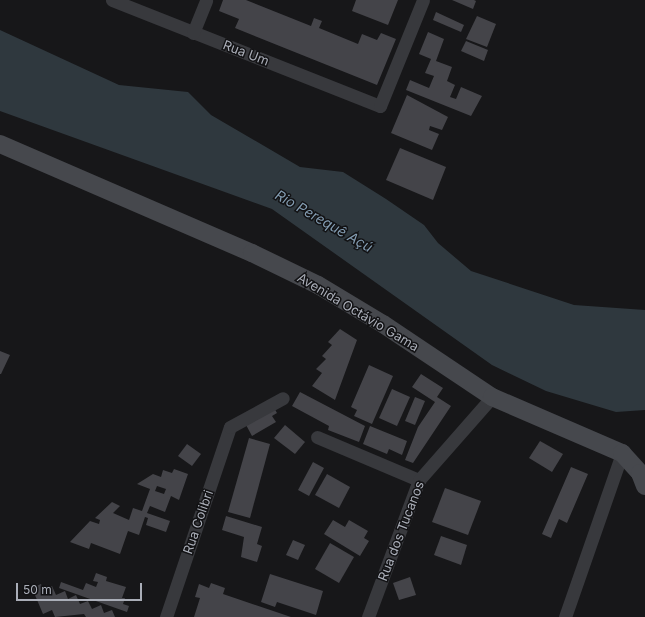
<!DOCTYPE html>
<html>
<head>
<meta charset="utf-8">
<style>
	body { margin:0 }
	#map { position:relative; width:645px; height:617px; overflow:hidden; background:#171719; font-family:Inter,sans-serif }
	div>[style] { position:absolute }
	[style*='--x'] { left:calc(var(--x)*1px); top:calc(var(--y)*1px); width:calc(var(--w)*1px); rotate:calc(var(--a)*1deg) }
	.water>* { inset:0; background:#2f383e }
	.building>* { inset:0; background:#444449 }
	.street>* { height:13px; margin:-6.5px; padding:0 6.5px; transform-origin:6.5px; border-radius:6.5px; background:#38393d }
	.secondary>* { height:18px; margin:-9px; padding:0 9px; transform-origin:9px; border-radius:9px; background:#46484d }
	span { translate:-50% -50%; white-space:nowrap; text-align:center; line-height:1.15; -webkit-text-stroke:3px #121214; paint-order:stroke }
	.street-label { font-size:13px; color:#aaaeb8 }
	.water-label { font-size:14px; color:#839cb1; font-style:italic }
	.scale { position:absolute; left:16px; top:583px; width:126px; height:18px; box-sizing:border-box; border:2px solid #aaaeb8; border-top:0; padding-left:5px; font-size:12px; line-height:14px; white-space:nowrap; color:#aaaeb8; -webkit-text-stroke:3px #121214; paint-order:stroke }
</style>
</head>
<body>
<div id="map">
	<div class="water">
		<i style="clip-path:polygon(0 30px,119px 85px,188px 92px,211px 115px,300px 167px,343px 172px,386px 199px,424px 225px,438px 243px,471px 271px,574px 305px,645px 310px,645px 410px,616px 412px,546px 391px,492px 365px,272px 209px,0 111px)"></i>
	</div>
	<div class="building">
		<i style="clip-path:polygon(223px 0,246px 0,311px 26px,314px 18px,322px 21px,319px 28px,358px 44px,362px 34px,377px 40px,381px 33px,396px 39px,377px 85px,235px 28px,239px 19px,219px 11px)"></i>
		<i style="clip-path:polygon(356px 0,398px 0,388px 25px,352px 11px)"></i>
		<i style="clip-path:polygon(452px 0,474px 0,476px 1px,473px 9px)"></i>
		<i style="clip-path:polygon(436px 12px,464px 25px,461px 32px,433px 20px)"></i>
		<i style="clip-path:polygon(477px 16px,496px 24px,487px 47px,466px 39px)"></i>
		<i style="clip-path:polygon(428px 32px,444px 39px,436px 61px,452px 67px,447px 81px,455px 85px,450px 97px,456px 99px,461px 87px,482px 96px,471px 116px,406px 90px,410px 80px,429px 88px,434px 76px,425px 73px,431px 59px,419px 54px)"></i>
		<i style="clip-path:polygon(466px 41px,488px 50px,484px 61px,461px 51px)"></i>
		<i style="clip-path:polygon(407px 95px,448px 117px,442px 130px,430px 126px,429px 130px,439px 134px,432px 150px,391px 133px)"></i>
		<i style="clip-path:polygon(400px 148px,446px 167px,433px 200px,386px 180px)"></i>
		<i style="clip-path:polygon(340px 329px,357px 340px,335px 400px,312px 386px,322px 373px,316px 369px,326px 359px,322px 356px,332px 345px,328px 342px)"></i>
		<i style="clip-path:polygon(0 351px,10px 355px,1px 374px,0 374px)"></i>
		<i style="clip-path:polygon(369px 365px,393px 376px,372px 424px,354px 416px,357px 410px,351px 407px)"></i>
		<i style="clip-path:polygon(421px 374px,443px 388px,437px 397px,451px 406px,413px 463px,405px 460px,418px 427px,435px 402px,412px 387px)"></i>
		<i style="clip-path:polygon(392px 389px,410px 397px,397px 426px,379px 418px)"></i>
		<i style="clip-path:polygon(300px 392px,365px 426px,359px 442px,328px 430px,329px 426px,292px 406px)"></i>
		<i style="clip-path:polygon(415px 397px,425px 401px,415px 425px,405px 421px)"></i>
		<i style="clip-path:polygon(273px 406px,277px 413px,272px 416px,276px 422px,252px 436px,245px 423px)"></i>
		<i style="clip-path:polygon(285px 425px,305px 442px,295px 454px,274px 438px)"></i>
		<i style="clip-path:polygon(370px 426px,407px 441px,402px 455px,389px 449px,387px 454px,363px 444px)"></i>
		<i style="clip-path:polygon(249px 438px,270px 444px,250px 518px,228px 512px)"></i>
		<i style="clip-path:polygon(540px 441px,563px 454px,552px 472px,529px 458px)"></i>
		<i style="clip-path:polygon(187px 444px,201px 454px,192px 466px,178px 456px)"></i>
		<i style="clip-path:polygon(313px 462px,324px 468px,309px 496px,298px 490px)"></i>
		<i style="clip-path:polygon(571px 467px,588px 474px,567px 523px,559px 519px,551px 538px,542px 534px)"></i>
		<i style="clip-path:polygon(evenodd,174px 469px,188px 474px,179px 500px,171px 496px,165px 512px,150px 506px,147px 513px,170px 521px,166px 532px,146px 525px,148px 518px,145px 517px,139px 535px,128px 531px,120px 554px,91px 543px,89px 549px,70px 542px,90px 521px,99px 524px,100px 520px,95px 518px,112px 502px,120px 506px,113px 513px,129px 520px,133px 508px,142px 511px,150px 489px,137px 484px,153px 474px,161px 477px,163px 470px,172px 473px,174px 469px,157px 486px,166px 489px,164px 494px,155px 491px,157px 486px)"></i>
		<i style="clip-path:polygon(327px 474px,350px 487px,339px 508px,315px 495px)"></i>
		<i style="clip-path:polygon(445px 488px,481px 501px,468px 535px,432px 522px)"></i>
		<i style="clip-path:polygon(226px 516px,262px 527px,257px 544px,262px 546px,257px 562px,241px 557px,244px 537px,222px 530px)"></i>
		<i style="clip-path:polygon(333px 520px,345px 527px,349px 520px,368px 531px,364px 538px,369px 541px,360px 556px,324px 534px)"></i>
		<i style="clip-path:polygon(441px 536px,467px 545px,461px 565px,434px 555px)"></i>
		<i style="clip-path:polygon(293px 540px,305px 545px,298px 560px,286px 555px)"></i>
		<i style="clip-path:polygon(330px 543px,354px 557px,339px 583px,315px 569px)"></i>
		<i style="clip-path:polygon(96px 573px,107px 577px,106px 581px,126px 587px,122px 598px,125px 598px,123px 604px,129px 606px,127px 612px,59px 588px,61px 582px,83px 590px,86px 583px,96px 587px,98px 582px,93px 581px)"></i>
		<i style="clip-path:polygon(270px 574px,323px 591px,316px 615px,277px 602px,275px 607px,261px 602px)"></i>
		<i style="clip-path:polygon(410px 577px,416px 595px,399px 600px,393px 583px)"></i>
		<i style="clip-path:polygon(211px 583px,225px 588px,223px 594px,291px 617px,194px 617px,200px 598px,195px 597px,199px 584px,209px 588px)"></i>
		<i style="clip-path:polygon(41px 584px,43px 590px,52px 586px,56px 595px,65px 591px,68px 599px,76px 595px,80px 604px,88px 601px,92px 609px,101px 605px,104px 613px,112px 610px,115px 617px,86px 617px,84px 614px,55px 617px,52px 610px,43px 614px,32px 588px)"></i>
	</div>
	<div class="street">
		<i style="--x:112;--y:0;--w:288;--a:21.6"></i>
		<i style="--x:380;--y:106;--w:114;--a:-67.9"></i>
		<i style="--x:193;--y:33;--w:35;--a:-68"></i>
		<i style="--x:317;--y:437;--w:111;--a:22.9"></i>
		<i style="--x:166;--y:617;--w:200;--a:-71.4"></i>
		<i style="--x:230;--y:427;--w:60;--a:-28.7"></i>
		<i style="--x:368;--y:617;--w:146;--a:-69.6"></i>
		<i style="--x:419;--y:480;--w:111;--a:-48.7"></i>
		<i style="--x:565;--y:617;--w:174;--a:-70.8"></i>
	</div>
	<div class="secondary">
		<i style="--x:0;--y:144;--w:275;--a:23.4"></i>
		<i style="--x:252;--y:253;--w:73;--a:25.9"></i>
		<i style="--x:318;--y:285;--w:76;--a:31"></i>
		<i style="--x:383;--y:324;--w:131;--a:33.8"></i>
		<i style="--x:492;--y:397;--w:142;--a:23.3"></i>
		<i style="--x:622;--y:453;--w:27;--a:48"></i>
		<i style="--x:640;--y:473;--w:14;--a:69"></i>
	</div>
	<div class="street-label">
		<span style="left:246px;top:53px;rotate:21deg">Rua Um</span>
		<span style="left:358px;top:312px;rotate:31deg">Avenida Octávio Gama</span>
		<span style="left:198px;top:522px;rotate:-71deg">Rua Colibri</span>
		<span style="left:401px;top:531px;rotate:-69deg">Rua dos Tucanos</span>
	</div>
	<div class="water-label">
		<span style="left:324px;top:221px;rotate:30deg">Rio Perequê Açú</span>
	</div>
	<div class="scale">50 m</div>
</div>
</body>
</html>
